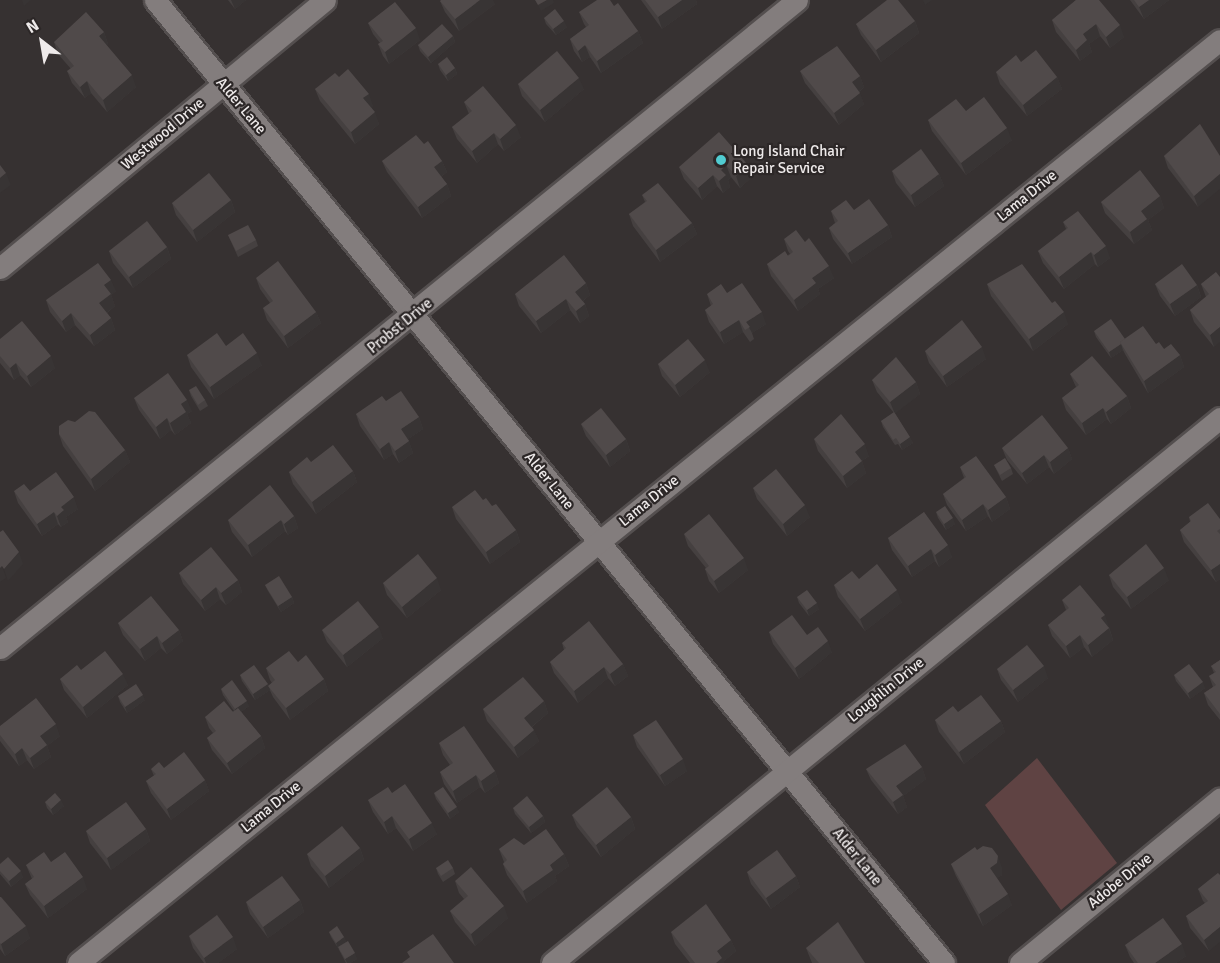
<!DOCTYPE html>
<html>
<head>
<meta charset="utf-8">
<style>
	body { margin:0 }
	#map { position:relative; width:1220px; height:963px; overflow:hidden; background:#363131; font-family:Signika,sans-serif }
	div>[style] { position:absolute }
	[style*='--x'] { left:calc(var(--x)*1px); top:calc(var(--y)*1px); width:calc(var(--w)*1px); rotate:calc(var(--a)*1deg) }
	.green>* { inset:0; background:#5f4343 }
	.roads { filter:drop-shadow(2px 0 #544f4f) drop-shadow(-2px 0 #544f4f) drop-shadow(0 2px #544f4f) drop-shadow(0 -2px #544f4f) }
	.minor>* { height:21px; margin:-10.5px; padding:0 10.5px; transform-origin:10.5px; border-radius:10.5px; background:#837d7d }
	.wall>* { inset:0; background:#454040 }
	.shaded-wall>* { inset:0; background:#383434 }
	.building>* { inset:0; background:#504a4a }
	.dots>* { width:16px; height:16px; translate:-50% -50%; box-sizing:border-box; border:3px solid #2c2727; border-radius:50% }
	span { translate:-50% -50%; white-space:nowrap; text-align:center; line-height:1.15; -webkit-text-stroke:4.5px #2c2727; paint-order:stroke }
	.street-label { font-size:15px; color:#eeeaea }
	.poi-label { font-size:15px; color:#eeeaea }
	.left { translate:0 -50%; text-align:left }
	.north { position:absolute; left:12px; top:12px; width:60px; height:60px; -webkit-text-stroke:4px #2c2727; paint-order:stroke; rotate:329deg; font-size:16px; font-weight:700; line-height:24px; text-align:center; color:#eeeaea }
	.north::after { content:''; display:block; margin:auto; width:21px; height:27px; background:#eeeaea; clip-path:polygon(50% 0,100% 100%,50% 72%,0 100%) }
</style>
</head>
<body>
<div id="map">
	<div class="green">
		<i style="clip-path:polygon(1037px 758px,1117px 863px,1061px 910px,985px 805px)"></i>
	</div>
	<div class="roads">
		<div class="minor">
			<i style="--x:155;--y:0;--w:1245;--a:50.67"></i>
			<i style="--x:0;--y:268;--w:421;--a:-39.5"></i>
			<i style="--x:0;--y:648;--w:1027;--a:-39.11"></i>
			<i style="--x:78;--y:963;--w:1468;--a:-38.95"></i>
			<i style="--x:552;--y:963;--w:862;--a:-39.21"></i>
			<i style="--x:1020;--y:963;--w:259;--a:-39.4"></i>
		</div>
	</div>
	<div class="wall">
		<i style="clip-path:polygon(228px 0,246px 0,235px 9px)"></i>
		<i style="clip-path:polygon(641px 0,696px 0,697px 4px,662px 29px)"></i>
		<i style="clip-path:polygon(1076px 0,1124px 37px,1110px 48px,1100px 36px,1089px 44px,1092px 52px,1080px 61px,1056px 32px,1052px 20px)"></i>
		<i style="clip-path:polygon(1130px 0,1169px 0,1144px 19px)"></i>
		<i style="clip-path:polygon(440px 1px,495px 4px,459px 31px,445px 12px)"></i>
		<i style="clip-path:polygon(614px 6px,638px 31px,643px 43px,601px 73px,590px 57px,582px 62px,574px 51px,570px 39px,586px 27px,584px 24px,579px 12px)"></i>
		<i style="clip-path:polygon(544px 18px,567px 27px,556px 35px,546px 24px)"></i>
		<i style="clip-path:polygon(915px 21px,919px 33px,881px 62px,861px 35px,856px 24px)"></i>
		<i style="clip-path:polygon(368px 23px,420px 40px,389px 64px,383px 56px,378px 44px,380px 43px,373px 34px)"></i>
		<i style="clip-path:polygon(104px 32px,108px 44px,106px 45px,136px 87px,107px 112px,91px 93px,85px 98px,72px 83px,67px 71px,71px 69px,58px 54px,54px 42px)"></i>
		<i style="clip-path:polygon(453px 36px,455px 42px,431px 63px,420px 51px,418px 45px)"></i>
		<i style="clip-path:polygon(1021px 62px,1057px 77px,1062px 89px,1027px 116px,1000px 84px,996px 72px)"></i>
		<i style="clip-path:polygon(438px 64px,455px 68px,457px 74px,448px 81px,440px 70px)"></i>
		<i style="clip-path:polygon(800px 71px,860px 76px,864px 87px,859px 92px,864px 104px,839px 125px,805px 83px)"></i>
		<i style="clip-path:polygon(339px 77px,373px 106px,371px 107px,379px 124px,355px 144px,320px 101px,315px 89px)"></i>
		<i style="clip-path:polygon(518px 84px,584px 89px,545px 122px,522px 96px)"></i>
		<i style="clip-path:polygon(464px 102px,521px 137px,504px 151px,498px 144px,477px 163px,457px 139px,452px 127px,469px 114px)"></i>
		<i style="clip-path:polygon(966px 111px,1012px 140px,966px 175px,932px 131px,928px 120px)"></i>
		<i style="clip-path:polygon(1200px 124px,1198px 207px,1168px 168px,1164px 156px)"></i>
		<i style="clip-path:polygon(424px 144px,442px 161px,447px 172px,441px 177px,447px 184px,451px 196px,422px 218px,387px 172px,382px 161px)"></i>
		<i style="clip-path:polygon(748px 165px,752px 177px,740px 188px,731px 177px,728px 180px,730px 187px,723px 193px,717px 186px,702px 200px,684px 179px,679px 167px)"></i>
		<i style="clip-path:polygon(892px 171px,939px 174px,944px 186px,915px 207px,896px 183px)"></i>
		<i style="clip-path:polygon(642px 195px,692px 223px,697px 234px,660px 262px,633px 226px,629px 214px,645px 202px)"></i>
		<i style="clip-path:polygon(1160px 196px,1164px 208px,1148px 220px,1152px 230px,1134px 244px,1105px 213px,1101px 202px)"></i>
		<i style="clip-path:polygon(231px 200px,235px 212px,197px 242px,176px 215px,172px 203px)"></i>
		<i style="clip-path:polygon(854px 210px,888px 225px,892px 237px,852px 264px,833px 239px,829px 228px,835px 223px,831px 211px)"></i>
		<i style="clip-path:polygon(1063px 222px,1110px 258px,1098px 267px,1095px 264px,1064px 289px,1043px 263px,1038px 251px,1066px 229px)"></i>
		<i style="clip-path:polygon(228px 235px,256px 240px,258px 246px,238px 257px)"></i>
		<i style="clip-path:polygon(784px 239px,834px 278px,818px 289px,820px 294px,798px 311px,771px 276px,767px 264px,790px 254px,788px 251px)"></i>
		<i style="clip-path:polygon(167px 247px,171px 259px,133px 288px,113px 263px,109px 251px)"></i>
		<i style="clip-path:polygon(1216px 272px,1214px 347px,1194px 322px,1190px 310px,1206px 297px,1201px 284px)"></i>
		<i style="clip-path:polygon(256px 278px,316px 312px,321px 323px,288px 348px,267px 320px,263px 308px,270px 303px,260px 289px)"></i>
		<i style="clip-path:polygon(586px 283px,590px 295px,583px 301px,585px 304px,589px 316px,580px 323px,570px 310px,541px 333px,519px 306px,515px 294px)"></i>
		<i style="clip-path:polygon(987px 284px,1068px 324px,1033px 351px,991px 296px)"></i>
		<i style="clip-path:polygon(1155px 284px,1197px 285px,1201px 297px,1175px 316px,1160px 296px)"></i>
		<i style="clip-path:polygon(116px 291px,111px 295px,115px 306px,107px 313px,111px 318px,115px 330px,94px 346px,75px 325px,66px 332px,50px 312px,46px 300px)"></i>
		<i style="clip-path:polygon(727px 293px,766px 324px,752px 333px,754px 339px,750px 342px,743px 332px,724px 344px,709px 322px,705px 310px,711px 306px,707px 294px)"></i>
		<i style="clip-path:polygon(1094px 331px,1125px 339px,1156px 344px,1164px 349px,1180px 355px,1184px 367px,1148px 393px,1125px 354px,1123px 350px,1111px 358px,1096px 337px)"></i>
		<i style="clip-path:polygon(0 339px,55px 368px,31px 387px,20px 375px,14px 380px,0 363px)"></i>
		<i style="clip-path:polygon(226px 346px,262px 365px,214px 399px,191px 367px,187px 355px)"></i>
		<i style="clip-path:polygon(925px 351px,986px 359px,947px 387px,929px 363px)"></i>
		<i style="clip-path:polygon(658px 364px,710px 372px,680px 397px,662px 376px)"></i>
		<i style="clip-path:polygon(1070px 374px,1127px 396px,1131px 408px,1111px 424px,1107px 419px,1086px 435px,1066px 410px,1062px 398px,1076px 387px)"></i>
		<i style="clip-path:polygon(872px 380px,916px 382px,920px 394px,895px 413px,913px 443px,902px 450px,898px 444px,895px 445px,883px 427px,881px 421px,894px 413px,877px 392px)"></i>
		<i style="clip-path:polygon(189px 390px,205px 400px,208px 406px,200px 411px,191px 396px)"></i>
		<i style="clip-path:polygon(134px 398px,192px 411px,187px 414px,191px 423px,175px 435px,171px 430px,160px 439px,139px 410px)"></i>
		<i style="clip-path:polygon(386px 401px,419px 417px,423px 429px,408px 439px,413px 453px,399px 463px,393px 454px,384px 460px,360px 426px,356px 414px)"></i>
		<i style="clip-path:polygon(581px 424px,626px 439px,630px 451px,610px 467px,586px 436px)"></i>
		<i style="clip-path:polygon(59px 434px,125px 450px,130px 462px,95px 491px,63px 446px)"></i>
		<i style="clip-path:polygon(814px 439px,869px 456px,862px 461px,866px 473px,847px 488px,818px 451px)"></i>
		<i style="clip-path:polygon(1002px 448px,1068px 448px,1072px 459px,1054px 474px,1049px 467px,1027px 484px,1007px 460px)"></i>
		<i style="clip-path:polygon(311px 462px,353px 471px,357px 482px,316px 514px,293px 484px,289px 472px)"></i>
		<i style="clip-path:polygon(994px 465px,1011px 468px,1013px 474px,1002px 481px)"></i>
		<i style="clip-path:polygon(960px 467px,1006px 497px,1010px 509px,992px 522px,988px 516px,966px 531px,947px 505px,943px 494px,964px 478px)"></i>
		<i style="clip-path:polygon(753px 488px,810px 517px,787px 536px,757px 499px)"></i>
		<i style="clip-path:polygon(14px 491px,30px 491px,78px 509px,66px 517px,68px 522px,61px 527px,58px 524px,42px 536px,18px 503px)"></i>
		<i style="clip-path:polygon(492px 506px,516px 530px,520px 542px,490px 564px,456px 519px,452px 507px)"></i>
		<i style="clip-path:polygon(924px 512px,952px 557px,939px 567px,935px 561px,912px 577px,892px 550px,888px 538px)"></i>
		<i style="clip-path:polygon(936px 512px,955px 524px,946px 530px,938px 518px)"></i>
		<i style="clip-path:polygon(294px 516px,298px 528px,288px 535px,285px 531px,252px 557px,232px 532px,228px 520px)"></i>
		<i style="clip-path:polygon(1189px 517px,1220px 519px,1220px 579px,1216px 582px,1184px 542px,1180px 530px,1190px 522px)"></i>
		<i style="clip-path:polygon(684px 534px,748px 570px,719px 593px,709px 581px,705px 569px,706px 568px,688px 546px)"></i>
		<i style="clip-path:polygon(179px 573px,238px 580px,242px 592px,226px 605px,220px 599px,205px 611px,183px 584px)"></i>
		<i style="clip-path:polygon(1109px 575px,1169px 580px,1131px 609px,1113px 587px)"></i>
		<i style="clip-path:polygon(859px 579px,902px 602px,865px 631px,838px 597px,834px 585px)"></i>
		<i style="clip-path:polygon(383px 583px,441px 590px,407px 618px,387px 595px)"></i>
		<i style="clip-path:polygon(265px 585px,292px 597px,294px 603px,281px 612px,268px 591px)"></i>
		<i style="clip-path:polygon(797px 597px,819px 609px,809px 616px,799px 603px)"></i>
		<i style="clip-path:polygon(1062px 600px,1109px 627px,1113px 640px,1092px 657px,1084px 647px,1070px 658px,1052px 636px,1048px 625px,1066px 610px)"></i>
		<i style="clip-path:polygon(118px 623px,179px 630px,183px 641px,167px 654px,161px 648px,145px 661px,123px 635px)"></i>
		<i style="clip-path:polygon(322px 630px,383px 638px,347px 667px,327px 642px)"></i>
		<i style="clip-path:polygon(769px 632px,807px 635px,832px 652px,799px 679px,773px 644px)"></i>
		<i style="clip-path:polygon(562px 643px,623px 664px,628px 676px,615px 686px,608px 678px,578px 703px,554px 673px,550px 662px,564px 650px)"></i>
		<i style="clip-path:polygon(1220px 660px,1220px 720px,1208px 705px,1204px 693px,1213px 687px,1209px 676px,1214px 673px,1211px 666px)"></i>
		<i style="clip-path:polygon(298px 662px,324px 679px,328px 691px,290px 720px,273px 697px,268px 686px,272px 683px,270px 680px,266px 668px)"></i>
		<i style="clip-path:polygon(997px 669px,1048px 678px,1018px 702px,1001px 680px)"></i>
		<i style="clip-path:polygon(81px 670px,128px 685px,87px 718px,64px 690px,60px 679px)"></i>
		<i style="clip-path:polygon(240px 675px,268px 684px,270px 690px,255px 700px,242px 681px)"></i>
		<i style="clip-path:polygon(1174px 675px,1205px 688px,1190px 699px,1176px 681px)"></i>
		<i style="clip-path:polygon(221px 689px,249px 706px,241px 712px,261px 736px,265px 748px,232px 774px,212px 750px,207px 738px,213px 733px,209px 728px,205px 717px,234px 711px,223px 695px)"></i>
		<i style="clip-path:polygon(118px 696px,145px 700px,127px 713px,120px 702px)"></i>
		<i style="clip-path:polygon(544px 701px,548px 713px,532px 727px,539px 741px,518px 758px,487px 721px,483px 709px)"></i>
		<i style="clip-path:polygon(958px 712px,1001px 721px,1005px 732px,964px 764px,939px 732px,935px 720px)"></i>
		<i style="clip-path:polygon(0 726px,60px 736px,47px 746px,51px 757px,34px 769px,27px 760px,19px 766px,0 741px)"></i>
		<i style="clip-path:polygon(633px 735px,687px 771px,665px 786px,637px 747px)"></i>
		<i style="clip-path:polygon(439px 743px,495px 771px,499px 783px,485px 793px,480px 787px,457px 803px,444px 784px,440px 772px,450px 765px,443px 755px)"></i>
		<i style="clip-path:polygon(922px 767px,926px 779px,903px 796px,907px 807px,898px 814px,871px 780px,866px 769px)"></i>
		<i style="clip-path:polygon(151px 769px,205px 780px,209px 791px,171px 820px,151px 793px,146px 781px,154px 776px)"></i>
		<i style="clip-path:polygon(392px 793px,437px 834px,413px 851px,396px 828px,388px 834px,373px 812px,368px 800px)"></i>
		<i style="clip-path:polygon(434px 793px,459px 812px,450px 819px,436px 799px)"></i>
		<i style="clip-path:polygon(45px 802px,64px 806px,53px 815px,47px 808px)"></i>
		<i style="clip-path:polygon(513px 808px,543px 816px,545px 822px,531px 833px,515px 814px)"></i>
		<i style="clip-path:polygon(572px 815px,631px 817px,635px 829px,601px 857px,577px 827px)"></i>
		<i style="clip-path:polygon(146px 829px,150px 841px,111px 870px,90px 843px,86px 831px)"></i>
		<i style="clip-path:polygon(524px 845px,564px 854px,569px 866px,555px 876px,557px 881px,527px 903px,507px 875px,503px 864px,504px 862px,499px 849px)"></i>
		<i style="clip-path:polygon(360px 848px,364px 860px,329px 888px,311px 866px,307px 854px)"></i>
		<i style="clip-path:polygon(977px 850px,1002px 868px,1002px 875px,997px 878px,1012px 905px,983px 926px,956px 876px,951px 864px)"></i>
		<i style="clip-path:polygon(51px 862px,87px 889px,48px 918px,30px 895px,25px 884px,32px 879px,26px 865px)"></i>
		<i style="clip-path:polygon(0 864px,23px 877px,11px 887px,0 874px)"></i>
		<i style="clip-path:polygon(436px 868px,453px 868px,455px 874px,443px 882px,438px 874px)"></i>
		<i style="clip-path:polygon(747px 872px,796px 876px,800px 887px,771px 909px,751px 884px)"></i>
		<i style="clip-path:polygon(1218px 873px,1209px 951px,1190px 928px,1186px 916px,1205px 903px,1203px 901px,1198px 889px)"></i>
		<i style="clip-path:polygon(455px 881px,508px 918px,475px 946px,455px 922px,450px 911px,464px 899px,459px 893px)"></i>
		<i style="clip-path:polygon(0 897px,30px 938px,5px 956px,0 949px)"></i>
		<i style="clip-path:polygon(300px 900px,304px 912px,268px 938px,250px 914px,246px 902px)"></i>
		<i style="clip-path:polygon(329px 932px,344px 937px,346px 942px,357px 959px,350px 963px,346px 963px,338px 948px,331px 937px)"></i>
		<i style="clip-path:polygon(671px 932px,731px 940px,736px 951px,724px 961px,724px 963px,690px 963px,675px 944px)"></i>
		<i style="clip-path:polygon(189px 936px,237px 949px,218px 963px,204px 963px,193px 948px)"></i>
		<i style="clip-path:polygon(1125px 945px,1186px 956px,1176px 963px,1134px 963px,1130px 957px)"></i>
		<i style="clip-path:polygon(806px 948px,865px 963px,812px 963px)"></i>
	</div>
	<div class="shaded-wall">
		<i style="clip-path:polygon(22px 0,31px 0,24px 6px)"></i>
		<i style="clip-path:polygon(231px 0,246px 0,235px 9px)"></i>
		<i style="clip-path:polygon(480px 0,493px 0,495px 4px,459px 31px,455px 19px)"></i>
		<i style="clip-path:polygon(547px 0,553px 0,554px 3px,541px 11px,538px 5px)"></i>
		<i style="clip-path:polygon(682px 0,696px 0,697px 4px,662px 29px,658px 17px)"></i>
		<i style="clip-path:polygon(923px 0,932px 0,925px 5px)"></i>
		<i style="clip-path:polygon(1149px 0,1169px 0,1144px 19px,1139px 7px)"></i>
		<i style="clip-path:polygon(564px 21px,567px 27px,556px 35px,553px 29px)"></i>
		<i style="clip-path:polygon(915px 21px,919px 33px,881px 62px,876px 50px)"></i>
		<i style="clip-path:polygon(1096px 24px,1100px 36px,1089px 44px,1092px 52px,1080px 61px,1076px 50px,1083px 34px)"></i>
		<i style="clip-path:polygon(1120px 25px,1124px 37px,1110px 48px,1106px 37px)"></i>
		<i style="clip-path:polygon(416px 28px,420px 40px,389px 64px,385px 52px)"></i>
		<i style="clip-path:polygon(638px 31px,643px 43px,601px 73px,597px 61px)"></i>
		<i style="clip-path:polygon(104px 32px,108px 44px,103px 48px,99px 36px)"></i>
		<i style="clip-path:polygon(453px 36px,455px 42px,431px 63px,428px 57px)"></i>
		<i style="clip-path:polygon(585px 45px,590px 57px,582px 62px,578px 51px)"></i>
		<i style="clip-path:polygon(455px 68px,457px 74px,448px 81px,446px 75px)"></i>
		<i style="clip-path:polygon(132px 75px,136px 87px,107px 112px,103px 100px)"></i>
		<i style="clip-path:polygon(860px 76px,864px 87px,856px 94px,852px 82px)"></i>
		<i style="clip-path:polygon(1057px 77px,1062px 89px,1027px 116px,1023px 105px)"></i>
		<i style="clip-path:polygon(579px 78px,584px 89px,545px 122px,540px 110px)"></i>
		<i style="clip-path:polygon(87px 81px,91px 93px,85px 98px,80px 87px)"></i>
		<i style="clip-path:polygon(860px 93px,864px 104px,839px 125px,834px 113px)"></i>
		<i style="clip-path:polygon(369px 94px,373px 106px,368px 110px,363px 98px)"></i>
		<i style="clip-path:polygon(375px 112px,379px 124px,355px 144px,351px 132px)"></i>
		<i style="clip-path:polygon(516px 125px,521px 137px,504px 151px,500px 139px)"></i>
		<i style="clip-path:polygon(1007px 128px,1012px 140px,966px 175px,961px 163px)"></i>
		<i style="clip-path:polygon(494px 133px,498px 144px,477px 163px,472px 151px)"></i>
		<i style="clip-path:polygon(442px 161px,447px 172px,438px 179px,434px 167px)"></i>
		<i style="clip-path:polygon(726px 165px,731px 177px,728px 180px,730px 187px,723px 193px,719px 181px,721px 170px)"></i>
		<i style="clip-path:polygon(748px 165px,752px 177px,740px 188px,736px 176px)"></i>
		<i style="clip-path:polygon(6px 173px,11px 185px,0 193px,0 178px)"></i>
		<i style="clip-path:polygon(939px 174px,944px 186px,915px 207px,911px 195px)"></i>
		<i style="clip-path:polygon(1220px 174px,1220px 189px,1198px 207px,1194px 196px)"></i>
		<i style="clip-path:polygon(713px 175px,717px 186px,702px 200px,698px 188px)"></i>
		<i style="clip-path:polygon(447px 184px,451px 196px,422px 218px,418px 207px)"></i>
		<i style="clip-path:polygon(1160px 196px,1164px 208px,1148px 220px,1152px 230px,1134px 244px,1130px 232px,1141px 211px)"></i>
		<i style="clip-path:polygon(231px 200px,235px 212px,197px 242px,193px 230px)"></i>
		<i style="clip-path:polygon(692px 223px,697px 234px,660px 262px,656px 250px)"></i>
		<i style="clip-path:polygon(888px 225px,892px 237px,852px 264px,848px 253px)"></i>
		<i style="clip-path:polygon(1106px 246px,1110px 258px,1098px 267px,1094px 255px)"></i>
		<i style="clip-path:polygon(167px 247px,171px 259px,133px 288px,129px 277px)"></i>
		<i style="clip-path:polygon(1091px 252px,1095px 264px,1064px 289px,1059px 277px)"></i>
		<i style="clip-path:polygon(829px 266px,834px 278px,818px 289px,820px 294px,798px 311px,794px 300px,812px 278px)"></i>
		<i style="clip-path:polygon(111px 280px,116px 291px,111px 295px,115px 306px,104px 315px,99px 303px,104px 285px)"></i>
		<i style="clip-path:polygon(586px 283px,590px 295px,580px 303px,575px 292px)"></i>
		<i style="clip-path:polygon(1197px 285px,1201px 297px,1175px 316px,1170px 304px)"></i>
		<i style="clip-path:polygon(566px 299px,570px 310px,541px 333px,536px 321px)"></i>
		<i style="clip-path:polygon(585px 304px,589px 316px,580px 323px,576px 311px)"></i>
		<i style="clip-path:polygon(316px 312px,321px 323px,288px 348px,284px 336px)"></i>
		<i style="clip-path:polygon(762px 312px,766px 324px,752px 333px,746px 322px)"></i>
		<i style="clip-path:polygon(1064px 312px,1068px 324px,1033px 351px,1029px 339px)"></i>
		<i style="clip-path:polygon(71px 313px,75px 325px,66px 332px,62px 321px)"></i>
		<i style="clip-path:polygon(111px 318px,115px 330px,94px 346px,90px 335px)"></i>
		<i style="clip-path:polygon(739px 320px,743px 332px,724px 344px,720px 332px)"></i>
		<i style="clip-path:polygon(1220px 327px,1220px 342px,1214px 347px,1210px 335px)"></i>
		<i style="clip-path:polygon(1121px 344px,1123px 350px,1111px 358px,1109px 352px)"></i>
		<i style="clip-path:polygon(982px 347px,986px 359px,947px 387px,943px 376px)"></i>
		<i style="clip-path:polygon(257px 353px,262px 365px,214px 399px,210px 387px)"></i>
		<i style="clip-path:polygon(1180px 355px,1184px 367px,1148px 393px,1144px 381px)"></i>
		<i style="clip-path:polygon(51px 356px,55px 368px,31px 387px,27px 376px)"></i>
		<i style="clip-path:polygon(705px 360px,710px 372px,680px 397px,675px 385px)"></i>
		<i style="clip-path:polygon(16px 363px,20px 375px,14px 380px,10px 368px)"></i>
		<i style="clip-path:polygon(916px 382px,920px 394px,895px 414px,890px 402px)"></i>
		<i style="clip-path:polygon(1127px 396px,1131px 408px,1111px 424px,1106px 412px)"></i>
		<i style="clip-path:polygon(187px 400px,192px 411px,187px 414px,191px 423px,175px 435px,170px 423px,181px 404px)"></i>
		<i style="clip-path:polygon(1103px 408px,1107px 419px,1086px 435px,1082px 423px)"></i>
		<i style="clip-path:polygon(419px 417px,423px 429px,405px 441px,401px 429px)"></i>
		<i style="clip-path:polygon(167px 418px,171px 430px,160px 439px,156px 427px)"></i>
		<i style="clip-path:polygon(910px 437px,913px 443px,902px 450px,900px 444px)"></i>
		<i style="clip-path:polygon(626px 439px,630px 451px,610px 467px,606px 455px)"></i>
		<i style="clip-path:polygon(409px 441px,413px 453px,399px 463px,395px 451px)"></i>
		<i style="clip-path:polygon(389px 442px,393px 454px,384px 460px,380px 449px)"></i>
		<i style="clip-path:polygon(865px 444px,869px 456px,862px 461px,866px 473px,847px 488px,843px 476px,855px 452px)"></i>
		<i style="clip-path:polygon(1068px 448px,1072px 459px,1054px 474px,1050px 462px)"></i>
		<i style="clip-path:polygon(125px 450px,130px 462px,95px 491px,91px 479px)"></i>
		<i style="clip-path:polygon(1044px 455px,1049px 467px,1027px 484px,1022px 473px)"></i>
		<i style="clip-path:polygon(353px 471px,357px 482px,316px 514px,312px 502px)"></i>
		<i style="clip-path:polygon(74px 497px,78px 509px,66px 517px,68px 522px,61px 527px,57px 516px,61px 507px)"></i>
		<i style="clip-path:polygon(1006px 497px,1010px 509px,992px 522px,988px 510px)"></i>
		<i style="clip-path:polygon(983px 504px,988px 516px,966px 531px,962px 520px)"></i>
		<i style="clip-path:polygon(805px 505px,810px 517px,787px 536px,783px 524px)"></i>
		<i style="clip-path:polygon(54px 512px,58px 524px,42px 536px,37px 524px)"></i>
		<i style="clip-path:polygon(294px 516px,298px 528px,288px 535px,284px 524px)"></i>
		<i style="clip-path:polygon(953px 518px,955px 524px,946px 530px,944px 524px)"></i>
		<i style="clip-path:polygon(281px 520px,285px 531px,252px 557px,248px 545px)"></i>
		<i style="clip-path:polygon(516px 530px,520px 542px,490px 564px,486px 552px)"></i>
		<i style="clip-path:polygon(948px 545px,952px 557px,939px 567px,935px 555px)"></i>
		<i style="clip-path:polygon(931px 549px,935px 561px,912px 577px,908px 566px)"></i>
		<i style="clip-path:polygon(19px 552px,23px 564px,8px 581px,4px 569px)"></i>
		<i style="clip-path:polygon(744px 558px,748px 570px,719px 593px,714px 581px)"></i>
		<i style="clip-path:polygon(1220px 564px,1220px 579px,1216px 582px,1211px 570px)"></i>
		<i style="clip-path:polygon(2px 566px,6px 578px,0 582px,0 568px)"></i>
		<i style="clip-path:polygon(1164px 568px,1169px 580px,1131px 609px,1127px 597px)"></i>
		<i style="clip-path:polygon(437px 578px,441px 590px,407px 618px,402px 607px)"></i>
		<i style="clip-path:polygon(238px 580px,242px 592px,226px 605px,221px 593px)"></i>
		<i style="clip-path:polygon(216px 587px,220px 599px,205px 611px,201px 600px)"></i>
		<i style="clip-path:polygon(897px 590px,902px 602px,865px 631px,860px 619px)"></i>
		<i style="clip-path:polygon(292px 597px,294px 603px,281px 612px,278px 606px)"></i>
		<i style="clip-path:polygon(817px 603px,819px 609px,809px 616px,807px 610px)"></i>
		<i style="clip-path:polygon(1105px 615px,1109px 627px,1105px 630px,1101px 618px)"></i>
		<i style="clip-path:polygon(379px 627px,383px 638px,347px 667px,343px 655px)"></i>
		<i style="clip-path:polygon(1109px 628px,1113px 640px,1092px 657px,1088px 645px)"></i>
		<i style="clip-path:polygon(179px 630px,183px 641px,167px 654px,162px 643px)"></i>
		<i style="clip-path:polygon(1080px 635px,1084px 647px,1070px 658px,1066px 646px)"></i>
		<i style="clip-path:polygon(157px 636px,161px 648px,145px 661px,140px 649px)"></i>
		<i style="clip-path:polygon(828px 641px,832px 652px,799px 679px,795px 668px)"></i>
		<i style="clip-path:polygon(623px 664px,628px 676px,615px 686px,610px 674px)"></i>
		<i style="clip-path:polygon(1044px 666px,1048px 678px,1018px 702px,1013px 690px)"></i>
		<i style="clip-path:polygon(604px 667px,608px 678px,578px 703px,574px 691px)"></i>
		<i style="clip-path:polygon(123px 674px,128px 685px,87px 718px,83px 707px)"></i>
		<i style="clip-path:polygon(324px 679px,328px 691px,290px 720px,286px 708px)"></i>
		<i style="clip-path:polygon(1203px 682px,1205px 688px,1190px 699px,1188px 693px)"></i>
		<i style="clip-path:polygon(268px 684px,270px 690px,255px 700px,253px 694px)"></i>
		<i style="clip-path:polygon(143px 695px,145px 700px,127px 713px,125px 707px)"></i>
		<i style="clip-path:polygon(247px 701px,249px 706px,237px 715px,235px 709px)"></i>
		<i style="clip-path:polygon(544px 701px,548px 713px,529px 729px,524px 718px)"></i>
		<i style="clip-path:polygon(1001px 721px,1005px 732px,964px 764px,959px 752px)"></i>
		<i style="clip-path:polygon(56px 724px,60px 736px,47px 746px,51px 757px,34px 769px,30px 758px,40px 736px)"></i>
		<i style="clip-path:polygon(534px 730px,539px 741px,518px 758px,514px 747px)"></i>
		<i style="clip-path:polygon(261px 736px,265px 748px,232px 774px,227px 763px)"></i>
		<i style="clip-path:polygon(22px 748px,27px 760px,19px 766px,15px 754px)"></i>
		<i style="clip-path:polygon(683px 759px,687px 771px,665px 786px,660px 775px)"></i>
		<i style="clip-path:polygon(922px 767px,926px 779px,903px 796px,907px 807px,898px 814px,893px 802px,896px 786px)"></i>
		<i style="clip-path:polygon(495px 771px,499px 783px,485px 793px,481px 781px)"></i>
		<i style="clip-path:polygon(476px 775px,480px 787px,457px 803px,453px 791px)"></i>
		<i style="clip-path:polygon(205px 780px,209px 791px,171px 820px,167px 809px)"></i>
		<i style="clip-path:polygon(61px 800px,64px 806px,53px 815px,51px 809px)"></i>
		<i style="clip-path:polygon(457px 807px,459px 812px,450px 819px,448px 813px)"></i>
		<i style="clip-path:polygon(392px 816px,396px 828px,388px 834px,384px 822px)"></i>
		<i style="clip-path:polygon(543px 816px,545px 822px,531px 833px,529px 827px)"></i>
		<i style="clip-path:polygon(631px 817px,635px 829px,601px 857px,596px 845px)"></i>
		<i style="clip-path:polygon(432px 823px,437px 834px,413px 851px,409px 839px)"></i>
		<i style="clip-path:polygon(146px 829px,150px 841px,111px 870px,107px 858px)"></i>
		<i style="clip-path:polygon(360px 848px,364px 860px,329px 888px,325px 876px)"></i>
		<i style="clip-path:polygon(564px 854px,569px 866px,555px 876px,557px 881px,527px 903px,523px 891px,550px 865px)"></i>
		<i style="clip-path:polygon(998px 856px,1002px 868px,1002px 875px,995px 880px,990px 868px)"></i>
		<i style="clip-path:polygon(21px 871px,23px 877px,11px 887px,9px 881px)"></i>
		<i style="clip-path:polygon(796px 876px,800px 887px,771px 909px,766px 898px)"></i>
		<i style="clip-path:polygon(83px 877px,87px 889px,48px 918px,44px 906px)"></i>
		<i style="clip-path:polygon(1008px 894px,1012px 905px,983px 926px,979px 914px)"></i>
		<i style="clip-path:polygon(300px 900px,304px 912px,268px 938px,263px 927px)"></i>
		<i style="clip-path:polygon(504px 906px,508px 918px,475px 946px,471px 934px)"></i>
		<i style="clip-path:polygon(26px 926px,30px 938px,5px 956px,1px 944px)"></i>
		<i style="clip-path:polygon(1220px 927px,1220px 942px,1209px 951px,1204px 940px)"></i>
		<i style="clip-path:polygon(233px 937px,237px 949px,218px 963px,206px 963px,204px 958px)"></i>
		<i style="clip-path:polygon(344px 937px,347px 943px,338px 949px,336px 943px)"></i>
		<i style="clip-path:polygon(731px 940px,736px 951px,724px 961px,724px 963px,716px 963px,717px 951px)"></i>
		<i style="clip-path:polygon(1182px 944px,1186px 956px,1176px 963px,1155px 963px)"></i>
		<i style="clip-path:polygon(355px 953px,357px 959px,350px 963px,347px 963px,345px 959px)"></i>
	</div>
	<div class="building">
		<i style="clip-path:polygon(441px 0,480px 0,455px 19px,440px 1px)"></i>
		<i style="clip-path:polygon(535px 0,547px 0,538px 5px)"></i>
		<i style="clip-path:polygon(597px 0,610px 0,614px 6px,618px 3px,638px 31px,597px 61px,585px 45px,578px 51px,570px 39px,589px 25px,579px 12px)"></i>
		<i style="clip-path:polygon(645px 0,682px 0,658px 17px)"></i>
		<i style="clip-path:polygon(887px 0,898px 0,915px 21px,876px 50px,856px 24px)"></i>
		<i style="clip-path:polygon(1076px 0,1099px 0,1120px 25px,1106px 37px,1096px 24px,1083px 34px,1087px 40px,1076px 50px,1052px 20px)"></i>
		<i style="clip-path:polygon(1134px 0,1149px 0,1139px 7px)"></i>
		<i style="clip-path:polygon(395px 2px,416px 28px,385px 52px,378px 44px,383px 41px,368px 23px)"></i>
		<i style="clip-path:polygon(555px 9px,564px 21px,553px 29px,544px 18px)"></i>
		<i style="clip-path:polygon(86px 12px,104px 32px,99px 36px,132px 75px,103px 100px,87px 81px,80px 87px,67px 71px,74px 66px,54px 42px)"></i>
		<i style="clip-path:polygon(442px 24px,453px 36px,428px 57px,418px 45px)"></i>
		<i style="clip-path:polygon(837px 46px,860px 76px,852px 82px,860px 93px,834px 113px,800px 71px)"></i>
		<i style="clip-path:polygon(1036px 50px,1057px 77px,1023px 105px,996px 72px,1016px 55px,1021px 62px)"></i>
		<i style="clip-path:polygon(557px 51px,579px 78px,540px 110px,518px 84px)"></i>
		<i style="clip-path:polygon(447px 57px,455px 68px,446px 75px,438px 64px)"></i>
		<i style="clip-path:polygon(348px 69px,369px 94px,363px 98px,375px 112px,351px 132px,315px 89px,335px 73px,339px 77px)"></i>
		<i style="clip-path:polygon(483px 86px,516px 125px,500px 139px,494px 133px,472px 151px,452px 127px,472px 111px,464px 102px)"></i>
		<i style="clip-path:polygon(984px 97px,1007px 128px,961px 163px,928px 120px,956px 99px,966px 111px)"></i>
		<i style="clip-path:polygon(1200px 124px,1220px 156px,1220px 174px,1194px 196px,1164px 156px)"></i>
		<i style="clip-path:polygon(719px 132px,748px 165px,736px 176px,726px 165px,721px 170px,726px 175px,719px 181px,713px 175px,698px 188px,679px 167px)"></i>
		<i style="clip-path:polygon(416px 135px,424px 144px,428px 141px,442px 161px,434px 167px,447px 184px,418px 207px,382px 161px)"></i>
		<i style="clip-path:polygon(921px 149px,939px 174px,911px 195px,892px 171px)"></i>
		<i style="clip-path:polygon(0 165px,6px 173px,0 178px)"></i>
		<i style="clip-path:polygon(1140px 170px,1160px 196px,1141px 211px,1147px 219px,1130px 232px,1101px 202px)"></i>
		<i style="clip-path:polygon(209px 173px,231px 200px,193px 230px,172px 203px)"></i>
		<i style="clip-path:polygon(658px 183px,692px 223px,656px 250px,629px 214px,647px 201px,642px 195px)"></i>
		<i style="clip-path:polygon(869px 199px,888px 225px,848px 253px,829px 228px,838px 221px,831px 211px,846px 200px,854px 210px)"></i>
		<i style="clip-path:polygon(1078px 211px,1106px 246px,1094px 255px,1091px 252px,1059px 277px,1038px 251px,1068px 228px,1063px 222px)"></i>
		<i style="clip-path:polygon(147px 221px,167px 247px,129px 277px,109px 251px)"></i>
		<i style="clip-path:polygon(248px 225px,256px 240px,236px 251px,228px 235px)"></i>
		<i style="clip-path:polygon(796px 230px,805px 242px,809px 238px,829px 266px,812px 278px,816px 283px,794px 300px,767px 264px,785px 251px,788px 256px,793px 252px,784px 239px)"></i>
		<i style="clip-path:polygon(564px 255px,586px 283px,575px 292px,585px 304px,576px 311px,566px 299px,536px 321px,515px 294px)"></i>
		<i style="clip-path:polygon(278px 261px,316px 312px,284px 336px,263px 308px,273px 301px,256px 278px)"></i>
		<i style="clip-path:polygon(98px 263px,111px 280px,104px 285px,111px 294px,99px 303px,111px 318px,90px 335px,71px 313px,62px 321px,46px 300px)"></i>
		<i style="clip-path:polygon(1022px 264px,1052px 303px,1055px 301px,1064px 312px,1029px 339px,987px 284px)"></i>
		<i style="clip-path:polygon(1182px 264px,1197px 285px,1170px 304px,1155px 284px)"></i>
		<i style="clip-path:polygon(1216px 272px,1220px 277px,1220px 327px,1210px 335px,1190px 310px,1209px 294px,1201px 284px)"></i>
		<i style="clip-path:polygon(742px 283px,762px 312px,746px 322px,750px 327px,745px 330px,739px 320px,720px 332px,705px 310px,713px 304px,707px 294px,721px 284px,727px 293px)"></i>
		<i style="clip-path:polygon(1111px 319px,1125px 339px,1120px 342px,1121px 344px,1109px 352px,1094px 331px)"></i>
		<i style="clip-path:polygon(962px 320px,982px 347px,943px 376px,925px 351px)"></i>
		<i style="clip-path:polygon(22px 321px,51px 356px,27px 376px,16px 363px,10px 368px,0 356px,0 339px)"></i>
		<i style="clip-path:polygon(1143px 326px,1156px 344px,1159px 342px,1164px 349px,1171px 344px,1180px 355px,1144px 381px,1120px 342px)"></i>
		<i style="clip-path:polygon(217px 333px,226px 346px,243px 333px,257px 353px,210px 387px,187px 355px)"></i>
		<i style="clip-path:polygon(688px 339px,705px 360px,675px 385px,658px 364px)"></i>
		<i style="clip-path:polygon(1092px 356px,1127px 396px,1106px 412px,1103px 408px,1082px 423px,1062px 398px,1079px 385px,1070px 374px)"></i>
		<i style="clip-path:polygon(896px 357px,916px 382px,890px 402px,872px 380px)"></i>
		<i style="clip-path:polygon(168px 373px,187px 400px,181px 404px,186px 412px,170px 423px,167px 418px,156px 427px,134px 398px)"></i>
		<i style="clip-path:polygon(196px 386px,205px 400px,198px 405px,189px 390px)"></i>
		<i style="clip-path:polygon(401px 391px,419px 417px,401px 429px,409px 441px,395px 451px,389px 442px,380px 449px,356px 414px,382px 396px,386px 401px)"></i>
		<i style="clip-path:polygon(601px 408px,626px 439px,606px 455px,581px 424px)"></i>
		<i style="clip-path:polygon(89px 411px,95px 412px,125px 450px,91px 479px,59px 434px,59px 426px,68px 420px,75px 422px)"></i>
		<i style="clip-path:polygon(894px 412px,910px 437px,900px 444px,896px 438px,893px 440px,881px 421px)"></i>
		<i style="clip-path:polygon(841px 414px,865px 444px,855px 452px,862px 461px,843px 476px,814px 439px)"></i>
		<i style="clip-path:polygon(1042px 415px,1068px 448px,1050px 462px,1044px 455px,1022px 473px,1002px 448px)"></i>
		<i style="clip-path:polygon(333px 445px,353px 471px,312px 502px,289px 472px,307px 457px,311px 462px)"></i>
		<i style="clip-path:polygon(976px 456px,1006px 497px,988px 510px,983px 504px,962px 520px,943px 494px,966px 477px,960px 467px)"></i>
		<i style="clip-path:polygon(1005px 458px,1011px 468px,1000px 475px,994px 465px)"></i>
		<i style="clip-path:polygon(776px 469px,805px 505px,783px 524px,753px 488px)"></i>
		<i style="clip-path:polygon(56px 472px,74px 497px,61px 507px,64px 510px,57px 516px,54px 512px,37px 524px,14px 491px,24px 484px,30px 491px)"></i>
		<i style="clip-path:polygon(270px 485px,294px 516px,284px 524px,281px 520px,248px 545px,228px 520px)"></i>
		<i style="clip-path:polygon(475px 490px,483px 500px,486px 498px,492px 506px,496px 504px,516px 530px,486px 552px,452px 507px)"></i>
		<i style="clip-path:polygon(1208px 503px,1220px 519px,1220px 529px,1217px 531px,1220px 534px,1220px 564px,1211px 570px,1180px 530px,1191px 521px,1189px 517px)"></i>
		<i style="clip-path:polygon(945px 506px,953px 518px,944px 524px,936px 512px)"></i>
		<i style="clip-path:polygon(924px 512px,948px 545px,935px 555px,931px 549px,908px 566px,888px 538px)"></i>
		<i style="clip-path:polygon(709px 514px,744px 558px,714px 581px,705px 569px,709px 566px,684px 534px)"></i>
		<i style="clip-path:polygon(3px 530px,19px 552px,4px 569px,2px 566px,0 568px,0 532px)"></i>
		<i style="clip-path:polygon(1146px 544px,1164px 568px,1127px 597px,1109px 575px)"></i>
		<i style="clip-path:polygon(211px 547px,238px 580px,221px 593px,216px 587px,201px 600px,179px 573px)"></i>
		<i style="clip-path:polygon(418px 554px,437px 578px,402px 607px,383px 583px)"></i>
		<i style="clip-path:polygon(877px 564px,897px 590px,860px 619px,834px 585px,852px 571px,859px 579px)"></i>
		<i style="clip-path:polygon(279px 576px,292px 597px,278px 606px,265px 585px)"></i>
		<i style="clip-path:polygon(1080px 585px,1105px 615px,1101px 618px,1109px 628px,1088px 645px,1080px 635px,1066px 646px,1048px 625px,1069px 608px,1062px 600px)"></i>
		<i style="clip-path:polygon(807px 590px,817px 603px,807px 610px,797px 597px)"></i>
		<i style="clip-path:polygon(151px 596px,179px 630px,162px 643px,157px 636px,140px 649px,118px 623px)"></i>
		<i style="clip-path:polygon(358px 601px,379px 627px,343px 655px,322px 630px)"></i>
		<i style="clip-path:polygon(792px 615px,807px 635px,818px 627px,828px 641px,795px 668px,769px 632px)"></i>
		<i style="clip-path:polygon(589px 621px,623px 664px,610px 674px,604px 667px,574px 691px,550px 662px,566px 648px,562px 643px)"></i>
		<i style="clip-path:polygon(1027px 645px,1044px 666px,1013px 690px,997px 669px)"></i>
		<i style="clip-path:polygon(105px 651px,123px 674px,83px 707px,60px 679px,77px 665px,81px 670px)"></i>
		<i style="clip-path:polygon(289px 651px,298px 662px,306px 655px,324px 679px,286px 708px,268px 686px,275px 680px,266px 668px)"></i>
		<i style="clip-path:polygon(1220px 660px,1220px 714px,1204px 693px,1216px 685px,1209px 676px,1216px 672px,1211px 666px)"></i>
		<i style="clip-path:polygon(1189px 664px,1203px 682px,1188px 693px,1174px 675px)"></i>
		<i style="clip-path:polygon(254px 665px,268px 684px,253px 694px,240px 675px)"></i>
		<i style="clip-path:polygon(523px 677px,544px 701px,524px 718px,534px 730px,514px 747px,483px 709px)"></i>
		<i style="clip-path:polygon(232px 680px,247px 701px,235px 709px,221px 689px)"></i>
		<i style="clip-path:polygon(136px 684px,143px 695px,125px 707px,118px 696px)"></i>
		<i style="clip-path:polygon(981px 695px,1001px 721px,959px 752px,935px 720px,953px 706px,958px 712px)"></i>
		<i style="clip-path:polygon(36px 698px,56px 724px,40px 736px,47px 745px,30px 758px,22px 748px,15px 754px,0 735px,0 726px)"></i>
		<i style="clip-path:polygon(224px 701px,233px 712px,238px 708px,261px 736px,227px 763px,207px 738px,216px 731px,205px 717px)"></i>
		<i style="clip-path:polygon(656px 720px,683px 759px,660px 775px,633px 735px)"></i>
		<i style="clip-path:polygon(464px 726px,495px 771px,481px 781px,476px 775px,453px 791px,440px 772px,453px 763px,439px 743px)"></i>
		<i style="clip-path:polygon(905px 744px,922px 767px,896px 786px,903px 795px,893px 802px,866px 769px)"></i>
		<i style="clip-path:polygon(184px 752px,205px 780px,167px 809px,146px 781px,156px 774px,151px 769px,159px 762px,164px 768px)"></i>
		<i style="clip-path:polygon(405px 784px,432px 823px,409px 839px,392px 816px,384px 822px,368px 800px,388px 787px,392px 793px)"></i>
		<i style="clip-path:polygon(443px 787px,457px 807px,448px 813px,434px 793px)"></i>
		<i style="clip-path:polygon(607px 787px,631px 817px,596px 845px,572px 815px)"></i>
		<i style="clip-path:polygon(55px 793px,61px 800px,51px 809px,45px 802px)"></i>
		<i style="clip-path:polygon(527px 796px,543px 816px,529px 827px,513px 808px)"></i>
		<i style="clip-path:polygon(126px 802px,146px 829px,107px 858px,86px 831px)"></i>
		<i style="clip-path:polygon(342px 826px,360px 848px,325px 876px,307px 854px)"></i>
		<i style="clip-path:polygon(546px 829px,564px 854px,550px 865px,553px 870px,523px 891px,503px 864px,507px 860px,499px 849px,514px 838px,524px 845px)"></i>
		<i style="clip-path:polygon(983px 846px,992px 848px,998px 856px,997px 863px,990px 868px,1008px 894px,979px 914px,951px 864px,975px 847px,977px 850px)"></i>
		<i style="clip-path:polygon(777px 850px,796px 876px,766px 898px,747px 872px)"></i>
		<i style="clip-path:polygon(44px 852px,51px 862px,65px 852px,83px 877px,44px 906px,25px 884px,34px 877px,26px 865px)"></i>
		<i style="clip-path:polygon(8px 857px,21px 871px,9px 881px,0 871px,0 864px)"></i>
		<i style="clip-path:polygon(448px 860px,453px 868px,441px 876px,436px 868px)"></i>
		<i style="clip-path:polygon(471px 867px,504px 906px,471px 934px,450px 911px,468px 896px,455px 881px)"></i>
		<i style="clip-path:polygon(1218px 873px,1220px 875px,1220px 927px,1204px 940px,1186px 916px,1208px 901px,1198px 889px)"></i>
		<i style="clip-path:polygon(282px 876px,300px 900px,263px 927px,246px 902px)"></i>
		<i style="clip-path:polygon(0 897px,1px 897px,26px 926px,1px 944px,0 943px)"></i>
		<i style="clip-path:polygon(706px 904px,731px 940px,717px 951px,722px 958px,716px 963px,695px 963px,671px 932px)"></i>
		<i style="clip-path:polygon(217px 915px,233px 937px,204px 958px,189px 936px)"></i>
		<i style="clip-path:polygon(1163px 918px,1182px 944px,1155px 963px,1138px 963px,1125px 945px)"></i>
		<i style="clip-path:polygon(838px 922px,865px 963px,819px 963px,806px 948px)"></i>
		<i style="clip-path:polygon(337px 926px,344px 937px,336px 943px,329px 932px)"></i>
		<i style="clip-path:polygon(433px 934px,454px 963px,402px 963px,410px 957px,407px 952px)"></i>
		<i style="clip-path:polygon(348px 941px,355px 953px,345px 959px,338px 947px)"></i>
	</div>
	<div class="dots">
		<i style="left:721px;top:160px;background:#51ccd1"></i>
	</div>
	<div class="street-label">
		<span style="left:241px;top:106px;rotate:50deg">Alder Lane</span>
		<span style="left:163px;top:134px;rotate:-40deg">Westwood Drive</span>
		<span style="left:1027px;top:196px;rotate:-39deg">Lama Drive</span>
		<span style="left:400px;top:326px;rotate:-39deg">Probst Drive</span>
		<span style="left:549px;top:481px;rotate:51deg">Alder Lane</span>
		<span style="left:649px;top:501px;rotate:-39deg">Lama Drive</span>
		<span style="left:886px;top:690px;rotate:-39deg">Loughlin Drive</span>
		<span style="left:271px;top:807px;rotate:-39deg">Lama Drive</span>
		<span style="left:857px;top:857px;rotate:51deg">Alder Lane</span>
		<span style="left:1120px;top:881px;rotate:-39deg">Adobe Drive</span>
	</div>
	<div class="poi-label">
		<span class="left" style="left:733px;top:160px">Long Island Chair<br>Repair Service</span>
	</div>
	<div class="north">N</div>
</div>
</body>
</html>
